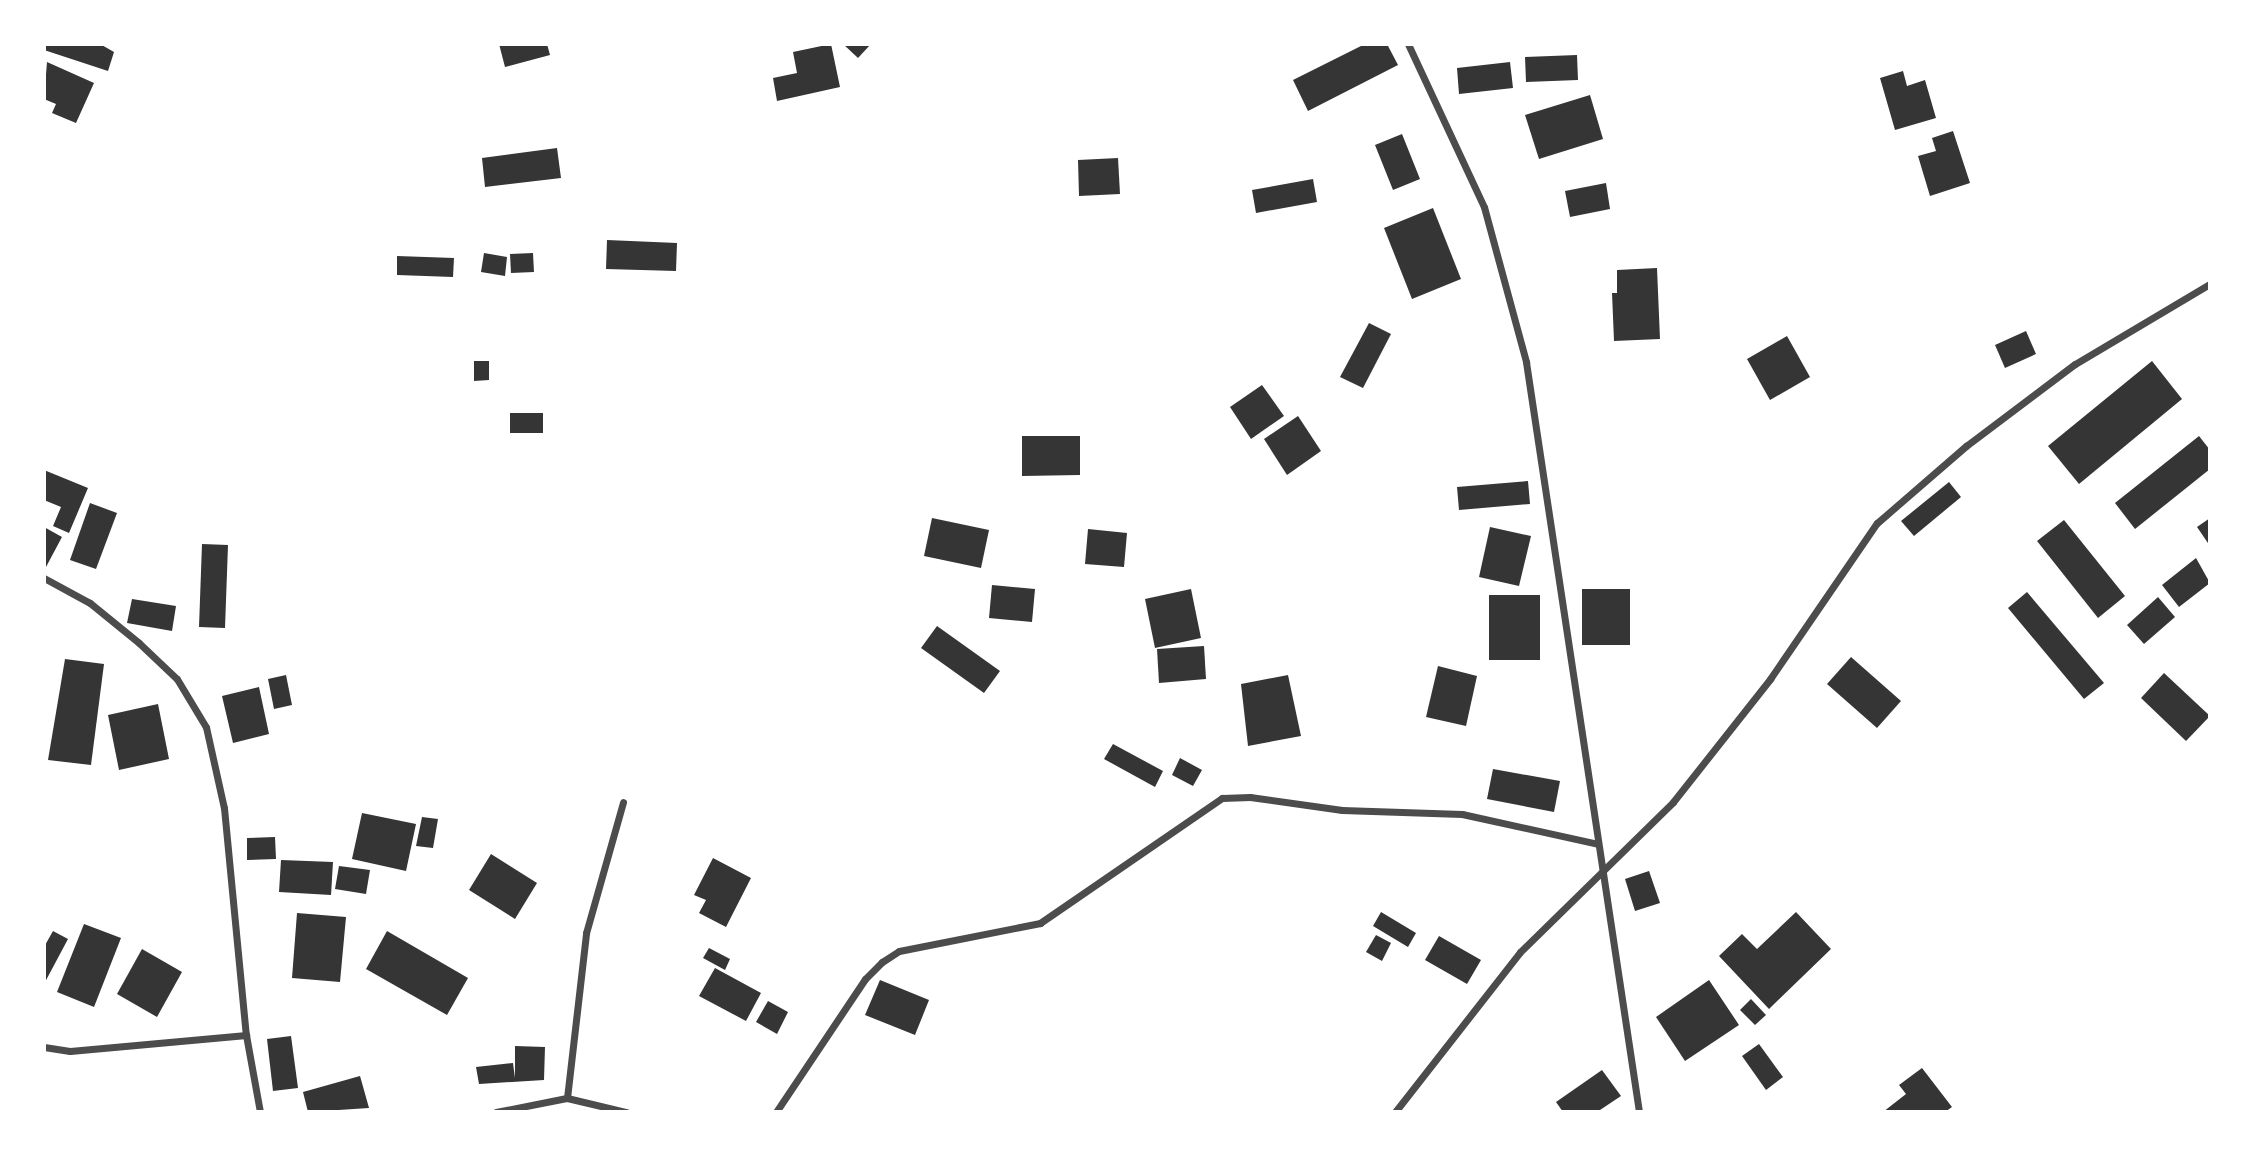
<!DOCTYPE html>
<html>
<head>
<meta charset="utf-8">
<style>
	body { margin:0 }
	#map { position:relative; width:2254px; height:1156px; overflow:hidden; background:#fff; font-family:"Sofia Sans Condensed",sans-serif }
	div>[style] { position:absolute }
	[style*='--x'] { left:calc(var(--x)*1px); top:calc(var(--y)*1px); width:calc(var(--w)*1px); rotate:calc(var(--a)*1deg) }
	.building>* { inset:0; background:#353535 }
	.minor>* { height:7px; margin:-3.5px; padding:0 3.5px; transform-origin:3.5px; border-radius:3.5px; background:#4c4c4c }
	span { translate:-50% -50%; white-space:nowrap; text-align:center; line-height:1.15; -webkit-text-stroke:6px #fff; paint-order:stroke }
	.frame { position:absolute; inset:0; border:46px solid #fff; pointer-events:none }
</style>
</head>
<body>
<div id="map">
	<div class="building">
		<i style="clip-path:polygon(45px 44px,100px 44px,114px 52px,108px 71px,44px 50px)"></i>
		<i style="clip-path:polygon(499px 44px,547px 44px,550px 55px,505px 67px)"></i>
		<i style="clip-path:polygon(831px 44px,840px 87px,777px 101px,773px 78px,797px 73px,793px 52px)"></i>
		<i style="clip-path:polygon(843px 44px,871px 44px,858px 58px)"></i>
		<i style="clip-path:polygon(1365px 44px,1387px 44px,1398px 65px,1308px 111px,1293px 80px)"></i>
		<i style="clip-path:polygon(1577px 55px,1578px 80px,1526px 82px,1525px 57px)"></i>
		<i style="clip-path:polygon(47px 62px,94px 83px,76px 123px,52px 113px,56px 104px,44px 99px)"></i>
		<i style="clip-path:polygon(1510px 62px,1513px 88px,1459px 94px,1457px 68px)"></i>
		<i style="clip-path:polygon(1903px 71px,1907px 86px,1925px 80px,1936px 118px,1895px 130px,1880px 78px)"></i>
		<i style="clip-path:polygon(1590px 95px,1603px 139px,1539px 159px,1525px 115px)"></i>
		<i style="clip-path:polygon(1953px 131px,1970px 183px,1930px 196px,1918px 156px,1936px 151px,1932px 138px)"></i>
		<i style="clip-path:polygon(1402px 134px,1420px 179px,1393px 190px,1375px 145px)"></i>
		<i style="clip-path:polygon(557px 148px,561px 178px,485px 187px,482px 158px)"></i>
		<i style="clip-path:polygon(1118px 158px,1120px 194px,1079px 196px,1078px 160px)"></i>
		<i style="clip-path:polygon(1313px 179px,1317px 202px,1256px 213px,1252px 190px)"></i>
		<i style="clip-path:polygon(1606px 183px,1610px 209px,1570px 217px,1565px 191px)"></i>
		<i style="clip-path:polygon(1433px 208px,1461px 279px,1412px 299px,1384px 228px)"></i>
		<i style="clip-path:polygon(607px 240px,677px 243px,676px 271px,606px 269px)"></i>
		<i style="clip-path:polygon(484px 253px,507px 257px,505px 276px,481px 272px)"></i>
		<i style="clip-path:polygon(533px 253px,534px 272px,511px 273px,510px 254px)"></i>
		<i style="clip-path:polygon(397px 256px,454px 258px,453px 277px,397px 275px)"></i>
		<i style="clip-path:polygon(1657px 268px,1660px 339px,1614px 341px,1612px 293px,1617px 293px,1617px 270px)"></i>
		<i style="clip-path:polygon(1369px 323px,1391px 334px,1363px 388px,1340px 377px)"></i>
		<i style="clip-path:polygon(2026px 331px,2036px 354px,2005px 368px,1995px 345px)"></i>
		<i style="clip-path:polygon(1787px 336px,1810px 377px,1770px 400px,1747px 359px)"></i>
		<i style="clip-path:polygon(474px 361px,489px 361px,489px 380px,474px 381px)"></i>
		<i style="clip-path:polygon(2152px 361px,2182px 399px,2079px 484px,2048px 446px)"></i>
		<i style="clip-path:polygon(1262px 385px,1284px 416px,1251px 439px,1230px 407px)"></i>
		<i style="clip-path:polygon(510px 413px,543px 413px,543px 433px,510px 433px)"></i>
		<i style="clip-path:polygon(1298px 416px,1321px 451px,1287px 475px,1264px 439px)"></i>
		<i style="clip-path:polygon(1022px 436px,1080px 436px,1080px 475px,1022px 476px)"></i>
		<i style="clip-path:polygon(2199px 436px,2210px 450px,2210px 469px,2135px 529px,2115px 503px)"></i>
		<i style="clip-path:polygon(44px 470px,88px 488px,69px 533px,53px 526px,61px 507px,44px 500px)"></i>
		<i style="clip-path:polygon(1528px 481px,1530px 504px,1459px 510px,1457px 487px)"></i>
		<i style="clip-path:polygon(1949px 482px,1961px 497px,1914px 536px,1901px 521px)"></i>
		<i style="clip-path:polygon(90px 503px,117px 513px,96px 569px,70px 560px)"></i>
		<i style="clip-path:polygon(932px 518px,989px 530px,981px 568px,924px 556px)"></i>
		<i style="clip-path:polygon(2210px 518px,2210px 546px,2197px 527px)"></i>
		<i style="clip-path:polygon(2064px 520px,2125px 596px,2098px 618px,2037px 541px)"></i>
		<i style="clip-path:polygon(44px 527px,62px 537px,46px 567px,44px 566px)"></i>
		<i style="clip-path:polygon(1490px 527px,1531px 536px,1519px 586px,1479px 577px)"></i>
		<i style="clip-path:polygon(1088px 529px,1127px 533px,1124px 567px,1085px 564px)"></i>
		<i style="clip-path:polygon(202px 544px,228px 545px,225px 628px,199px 627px)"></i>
		<i style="clip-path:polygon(2196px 558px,2210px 583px,2179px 607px,2162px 585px)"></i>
		<i style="clip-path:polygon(992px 585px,1035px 589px,1032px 622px,989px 618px)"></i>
		<i style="clip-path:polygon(1191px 589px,1201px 638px,1155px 648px,1145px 599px)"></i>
		<i style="clip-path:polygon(1582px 589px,1630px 589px,1630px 645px,1582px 645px)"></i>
		<i style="clip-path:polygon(2027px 592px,2104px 683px,2084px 699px,2008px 608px)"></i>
		<i style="clip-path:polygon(1489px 595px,1540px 595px,1540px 660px,1489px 660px)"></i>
		<i style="clip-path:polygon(2158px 597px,2175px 617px,2144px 644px,2127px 625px)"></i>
		<i style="clip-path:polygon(132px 599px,176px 606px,172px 631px,127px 623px)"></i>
		<i style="clip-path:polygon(937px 626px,1000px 671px,984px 693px,921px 648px)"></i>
		<i style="clip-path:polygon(1204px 646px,1206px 679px,1159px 683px,1157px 649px)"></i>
		<i style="clip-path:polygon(1851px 657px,1901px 701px,1877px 728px,1827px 684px)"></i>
		<i style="clip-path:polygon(65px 659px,104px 664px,91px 765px,48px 760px)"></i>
		<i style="clip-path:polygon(1438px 666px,1477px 676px,1466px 726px,1426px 717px)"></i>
		<i style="clip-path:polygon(2164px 673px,2210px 716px,2186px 741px,2141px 698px)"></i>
		<i style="clip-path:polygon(286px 675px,292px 705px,274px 709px,268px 679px)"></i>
		<i style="clip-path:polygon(1288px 675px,1301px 736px,1248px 746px,1241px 684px)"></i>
		<i style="clip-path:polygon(259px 687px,269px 734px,233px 743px,222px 696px)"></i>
		<i style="clip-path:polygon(158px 704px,169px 759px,119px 770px,108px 715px)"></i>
		<i style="clip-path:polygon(1113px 744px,1163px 771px,1155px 787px,1104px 759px)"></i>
		<i style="clip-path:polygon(1180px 758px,1202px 770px,1193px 786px,1172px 775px)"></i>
		<i style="clip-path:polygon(1493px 769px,1560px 781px,1554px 812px,1487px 799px)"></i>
		<i style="clip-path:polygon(362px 813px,416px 824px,406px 871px,352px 859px)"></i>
		<i style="clip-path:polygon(422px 817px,438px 819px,433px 848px,416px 846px)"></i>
		<i style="clip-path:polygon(275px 837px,276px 859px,247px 860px,247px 838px)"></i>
		<i style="clip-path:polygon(491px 854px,537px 883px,515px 919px,469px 890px)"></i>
		<i style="clip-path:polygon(713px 858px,751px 878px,726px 927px,699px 913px,706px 900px,694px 895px)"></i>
		<i style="clip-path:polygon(281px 860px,333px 862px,331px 895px,279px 892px)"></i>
		<i style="clip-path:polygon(339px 866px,370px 870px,366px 894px,335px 889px)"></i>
		<i style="clip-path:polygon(1649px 871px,1660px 903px,1635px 911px,1625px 879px)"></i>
		<i style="clip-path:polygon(1381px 912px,1416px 933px,1408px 947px,1373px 926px)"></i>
		<i style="clip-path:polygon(1796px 912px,1831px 949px,1769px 1009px,1719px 956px,1742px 934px,1757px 949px)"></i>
		<i style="clip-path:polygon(297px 913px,346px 917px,340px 982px,292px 978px)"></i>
		<i style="clip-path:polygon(84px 924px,121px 938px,94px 1007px,57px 992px)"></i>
		<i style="clip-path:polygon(53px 931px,68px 939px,44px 984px,44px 947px)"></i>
		<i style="clip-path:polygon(387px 931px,468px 978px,447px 1015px,366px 969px)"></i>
		<i style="clip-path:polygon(1376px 935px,1391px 943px,1382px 961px,1366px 952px)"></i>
		<i style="clip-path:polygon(1439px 936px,1481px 960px,1467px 984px,1425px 960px)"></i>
		<i style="clip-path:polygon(709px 948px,730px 959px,725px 970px,703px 958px)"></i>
		<i style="clip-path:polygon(142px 949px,182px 972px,157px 1017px,117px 994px)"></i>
		<i style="clip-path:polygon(715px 968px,761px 993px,746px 1021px,699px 996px)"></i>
		<i style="clip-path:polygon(880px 980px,929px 1000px,915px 1035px,865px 1015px)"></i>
		<i style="clip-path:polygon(1709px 980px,1739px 1025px,1685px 1061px,1656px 1017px)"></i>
		<i style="clip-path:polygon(1751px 999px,1766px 1015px,1755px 1025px,1740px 1010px)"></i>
		<i style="clip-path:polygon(768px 1001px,788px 1012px,777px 1034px,756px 1022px)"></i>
		<i style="clip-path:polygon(291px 1036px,298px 1088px,273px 1091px,267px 1039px)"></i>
		<i style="clip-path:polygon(1759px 1044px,1783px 1077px,1766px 1090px,1742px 1056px)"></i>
		<i style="clip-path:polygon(515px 1046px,545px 1047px,544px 1080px,479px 1084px,476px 1067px,513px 1063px,515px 1078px)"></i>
		<i style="clip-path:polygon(1922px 1068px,1952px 1107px,1945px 1112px,1883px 1112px,1906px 1094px,1899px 1085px)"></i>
		<i style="clip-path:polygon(1602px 1070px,1621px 1096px,1597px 1112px,1563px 1112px,1556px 1102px)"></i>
		<i style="clip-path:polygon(360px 1076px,369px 1108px,308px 1112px,303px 1092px)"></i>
	</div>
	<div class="minor">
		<i style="--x:1408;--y:44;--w:180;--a:65"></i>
		<i style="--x:1484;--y:207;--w:161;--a:74.8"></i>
		<i style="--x:1526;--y:362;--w:758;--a:81.43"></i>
		<i style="--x:44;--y:578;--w:52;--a:28.5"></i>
		<i style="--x:90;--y:603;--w:63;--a:39.2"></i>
		<i style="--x:139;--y:643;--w:52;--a:43.5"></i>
		<i style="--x:177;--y:679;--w:56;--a:58.9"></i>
		<i style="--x:206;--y:727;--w:83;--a:77.5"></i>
		<i style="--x:224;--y:808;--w:228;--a:84.5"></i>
		<i style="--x:246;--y:1035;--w:78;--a:79.7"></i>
		<i style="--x:44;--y:1047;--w:26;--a:9"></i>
		<i style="--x:70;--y:1051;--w:177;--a:-5.2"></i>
		<i style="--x:567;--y:1098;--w:166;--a:-83.4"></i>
		<i style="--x:586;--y:933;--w:136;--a:-74.2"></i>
		<i style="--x:496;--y:1112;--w:72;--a:-11.2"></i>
		<i style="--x:567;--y:1098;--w:61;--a:13.3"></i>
		<i style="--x:776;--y:1112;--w:160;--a:-56.2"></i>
		<i style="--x:865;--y:979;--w:24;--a:-45"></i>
		<i style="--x:882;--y:962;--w:20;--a:-33"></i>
		<i style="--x:899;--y:951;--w:144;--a:-11.2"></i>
		<i style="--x:1040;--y:923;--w:221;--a:-34.5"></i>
		<i style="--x:1222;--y:798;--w:28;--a:-2"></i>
		<i style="--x:1250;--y:797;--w:93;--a:8"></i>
		<i style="--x:1342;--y:810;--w:120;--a:1.9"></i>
		<i style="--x:1462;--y:814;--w:139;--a:12.4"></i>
		<i style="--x:1395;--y:1112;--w:203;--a:-52"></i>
		<i style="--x:1520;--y:952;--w:214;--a:-44.4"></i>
		<i style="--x:1673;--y:802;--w:157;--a:-51.7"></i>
		<i style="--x:1770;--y:679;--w:189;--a:-55.6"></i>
		<i style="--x:1877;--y:523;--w:118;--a:-40.9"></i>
		<i style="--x:1966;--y:446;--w:136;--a:-37"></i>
		<i style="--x:2075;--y:364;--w:157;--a:-30.7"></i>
	</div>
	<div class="frame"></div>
</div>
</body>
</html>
